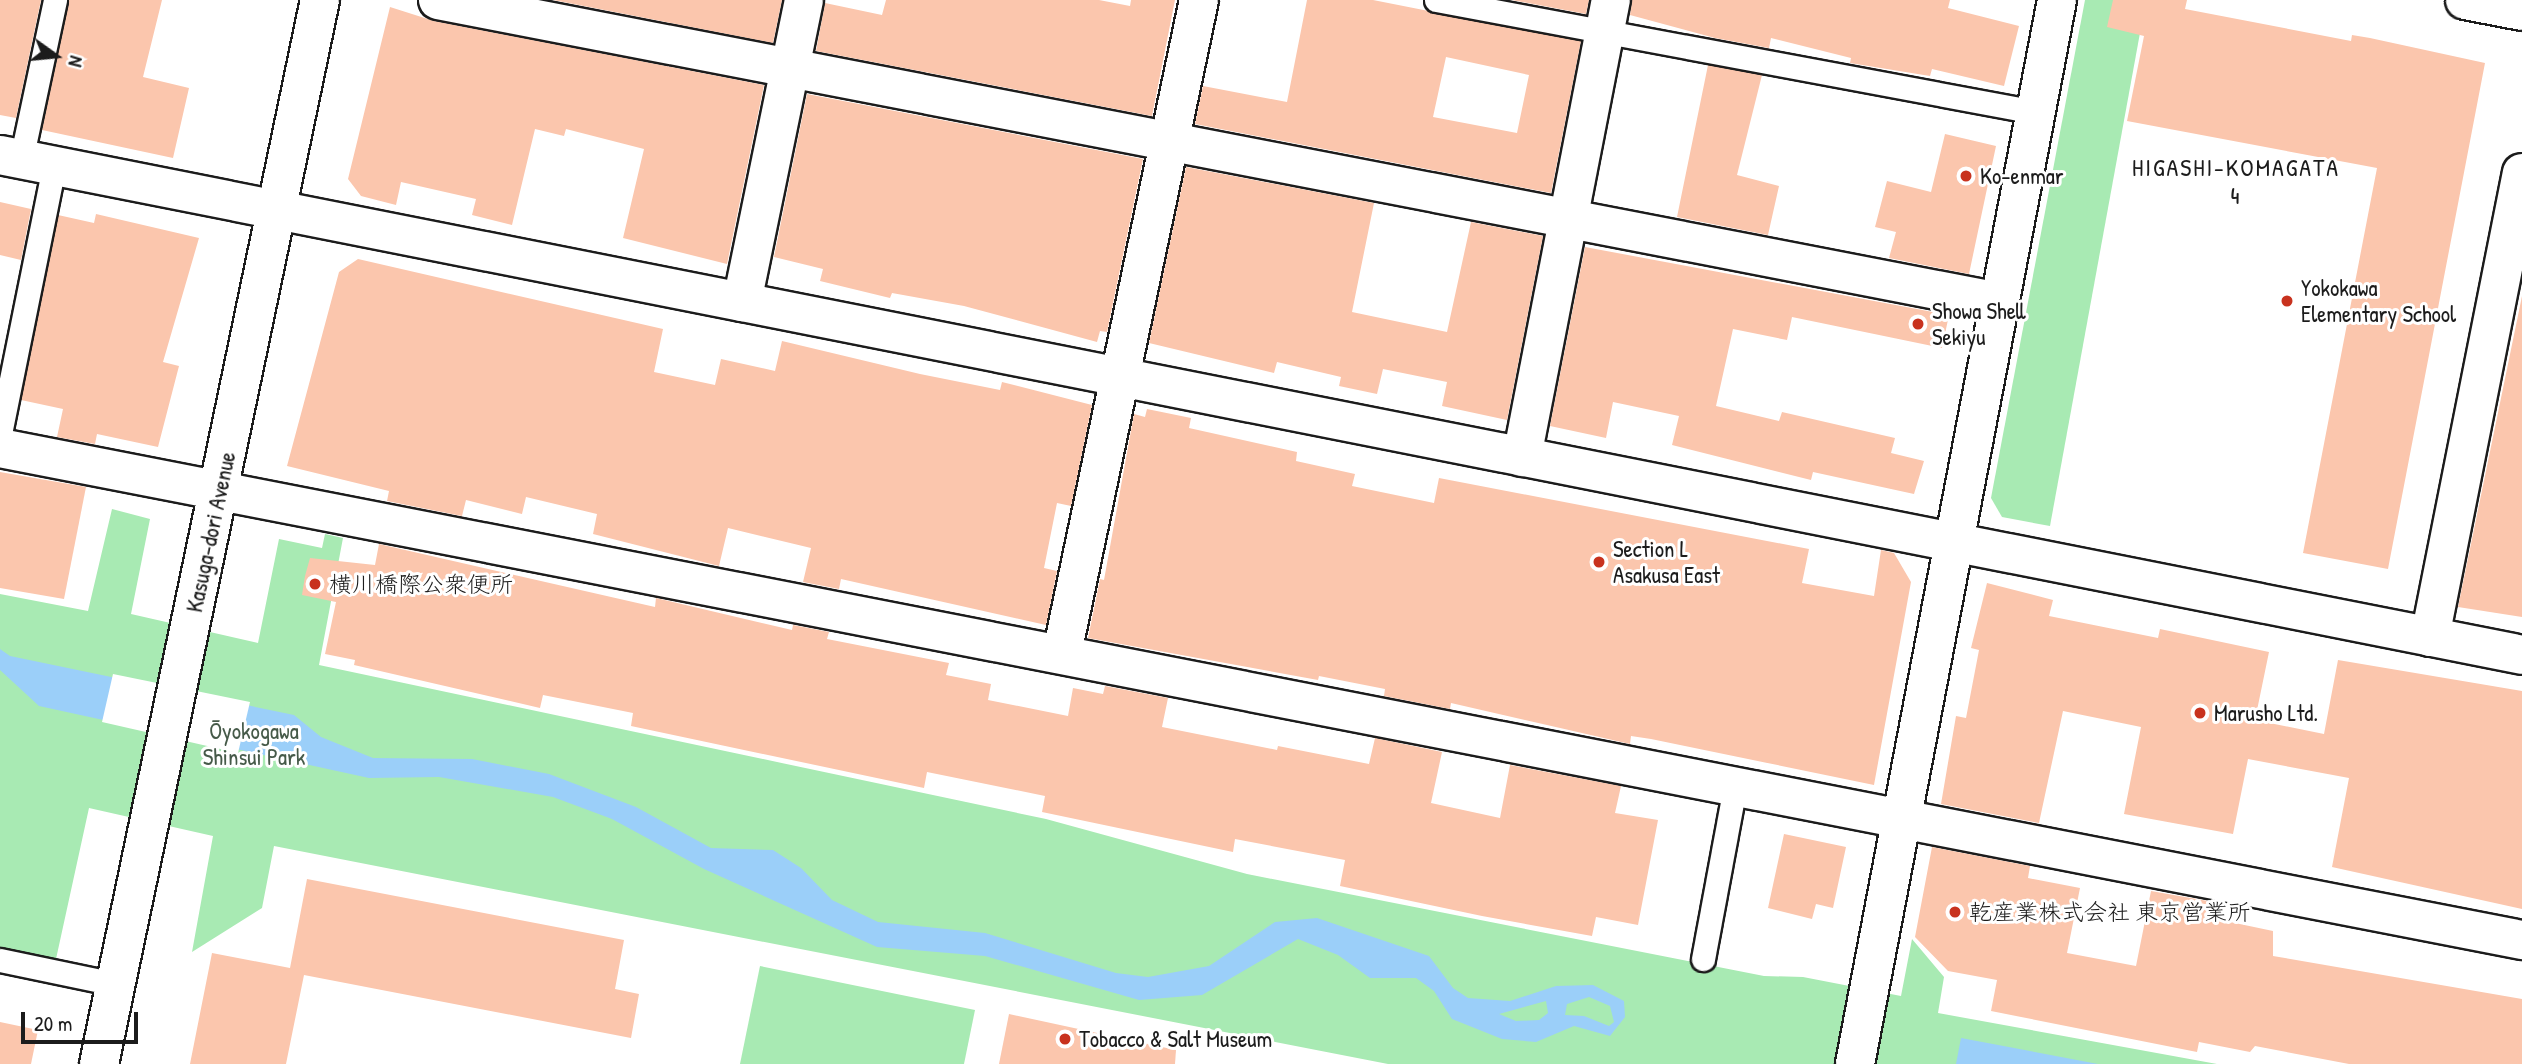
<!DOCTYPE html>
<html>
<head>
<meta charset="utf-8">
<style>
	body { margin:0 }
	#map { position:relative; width:2522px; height:1064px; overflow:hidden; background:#fff; font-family:"Patrick Hand","Klee One",sans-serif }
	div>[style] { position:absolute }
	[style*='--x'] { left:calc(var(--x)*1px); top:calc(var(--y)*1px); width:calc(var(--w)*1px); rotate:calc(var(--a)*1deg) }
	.green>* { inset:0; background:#a8eab3 }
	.water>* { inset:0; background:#9bcff9 }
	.pier>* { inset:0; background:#fff }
	.building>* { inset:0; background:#fbc6ad }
	.roads { filter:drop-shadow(2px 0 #1c1c1c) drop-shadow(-2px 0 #1c1c1c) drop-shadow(0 2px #1c1c1c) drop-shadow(0 -2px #1c1c1c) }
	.lane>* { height:23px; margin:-11.5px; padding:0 11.5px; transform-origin:11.5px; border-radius:11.5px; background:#fff }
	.street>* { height:38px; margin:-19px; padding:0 19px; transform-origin:19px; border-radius:19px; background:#fff }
	.secondary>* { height:38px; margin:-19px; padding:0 19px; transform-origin:19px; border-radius:19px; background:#fff }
	.dots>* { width:19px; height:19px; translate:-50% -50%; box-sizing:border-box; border:4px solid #fff; border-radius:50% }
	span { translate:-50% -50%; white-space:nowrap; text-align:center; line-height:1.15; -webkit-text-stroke:6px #fff; paint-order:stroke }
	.poi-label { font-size:23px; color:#1c1c1c }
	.left { translate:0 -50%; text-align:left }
	.street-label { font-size:23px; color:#1c1c1c }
	.park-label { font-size:23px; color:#465a49 }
	.neighbourhood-label { font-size:24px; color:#1c1c1c; letter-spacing:2px }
	.north { position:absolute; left:21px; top:21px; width:70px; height:70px; -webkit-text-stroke:5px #fff; paint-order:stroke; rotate:105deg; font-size:19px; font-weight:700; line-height:28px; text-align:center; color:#1c1c1c }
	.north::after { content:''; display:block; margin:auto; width:24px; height:32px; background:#1c1c1c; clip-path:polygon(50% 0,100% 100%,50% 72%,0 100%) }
	.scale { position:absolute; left:21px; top:1012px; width:117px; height:32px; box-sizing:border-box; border:4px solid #1c1c1c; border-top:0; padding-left:9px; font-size:21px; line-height:24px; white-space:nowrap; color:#1c1c1c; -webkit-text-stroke:5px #fff; paint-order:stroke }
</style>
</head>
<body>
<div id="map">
	<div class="green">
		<i style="clip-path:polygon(2085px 0,2146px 0,2050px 526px,2002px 517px,1991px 498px)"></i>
		<i style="clip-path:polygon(112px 509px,150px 519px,131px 614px,258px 643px,279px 539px,322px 548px,325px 534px,343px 538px,319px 665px,1046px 819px,1247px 874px,1764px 976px,1803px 977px,1901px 996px,1912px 939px,1944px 977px,1938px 1013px,2217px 1064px,1388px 1064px,274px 846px,262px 908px,192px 952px,213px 836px,89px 808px,56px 959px,0 947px,0 594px,88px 611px)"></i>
		<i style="clip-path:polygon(760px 966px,975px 1010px,964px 1064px,740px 1064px)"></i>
	</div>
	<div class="water">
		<i style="clip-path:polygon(evenodd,0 649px,10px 656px,294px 715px,321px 737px,373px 758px,472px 759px,549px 774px,636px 807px,711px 848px,773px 850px,801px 868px,832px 900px,878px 922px,985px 933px,1116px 973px,1148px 977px,1209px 966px,1275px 922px,1317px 918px,1429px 956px,1453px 988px,1468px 998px,1510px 1001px,1556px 986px,1593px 985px,1624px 1001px,1625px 1017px,1610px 1036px,1574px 1026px,1536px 1042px,1502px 1039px,1452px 1019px,1434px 991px,1416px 978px,1370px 978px,1338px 955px,1298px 939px,1202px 995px,1139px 1000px,985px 956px,877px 947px,704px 869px,612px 819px,553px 797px,439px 777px,369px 778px,39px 706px,0 670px,0 649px,1589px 997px,1610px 1006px,1614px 1022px,1609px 1026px,1584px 1016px,1565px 1015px,1567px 1004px,1589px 997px,0 649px,1546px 1001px,1548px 1013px,1539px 1020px,1516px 1021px,1499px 1014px,1546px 1001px)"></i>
		<i style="clip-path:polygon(1961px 1038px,2098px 1064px,1956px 1064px)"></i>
	</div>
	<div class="pier">
		<i style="clip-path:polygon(113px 674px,250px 702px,238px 753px,102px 722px)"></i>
	</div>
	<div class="building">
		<i style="clip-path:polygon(0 0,41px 0,16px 118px,0 115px)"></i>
		<i style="clip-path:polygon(69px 0,162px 0,143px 77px,189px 88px,173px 158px,42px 130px)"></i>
		<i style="clip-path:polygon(553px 0,782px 0,773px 43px)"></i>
		<i style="clip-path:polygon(886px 0,1099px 0,1130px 6px,1131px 0,1175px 0,1152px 116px,816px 51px,825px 3px,882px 15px)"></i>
		<i style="clip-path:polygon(evenodd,1307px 0,1373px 0,1581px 41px,1551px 193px,1195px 124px,1203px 86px,1287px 102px,1307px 0,1446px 57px,1529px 75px,1517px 133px,1433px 117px,1446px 57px)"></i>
		<i style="clip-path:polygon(1512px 0,1589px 0,1586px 14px)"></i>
		<i style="clip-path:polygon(1632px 0,1950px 0,1948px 8px,2019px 26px,2004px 86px,1932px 69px,1930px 76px,1850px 63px,1851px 58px,1771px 38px,1769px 48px,1715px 38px,1630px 15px)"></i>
		<i style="clip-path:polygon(2113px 0,2187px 0,2185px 9px,2351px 41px,2352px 35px,2370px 38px,2485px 63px,2388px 569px,2303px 553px,2377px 168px,2127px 121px,2144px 36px,2107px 27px)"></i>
		<i style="clip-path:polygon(390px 7px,434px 21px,764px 85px,727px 264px,623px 238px,644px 149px,566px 129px,564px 136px,535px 129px,512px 225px,472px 215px,476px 199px,401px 182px,396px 205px,361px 196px,348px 179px)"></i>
		<i style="clip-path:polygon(1708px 65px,1762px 75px,1737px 175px,1779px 186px,1768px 235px,1677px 217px)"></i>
		<i style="clip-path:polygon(807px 94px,1143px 159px,1107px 332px,1100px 331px,1097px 342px,964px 306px,892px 293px,890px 298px,820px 281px,823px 269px,774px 257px)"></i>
		<i style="clip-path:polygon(1945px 134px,1996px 146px,1969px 274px,1889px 258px,1896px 232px,1875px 227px,1887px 181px,1931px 192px)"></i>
		<i style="clip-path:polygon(1186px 167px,1374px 203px,1352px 312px,1447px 332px,1471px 222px,1543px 236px,1507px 420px,1442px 406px,1447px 382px,1383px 369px,1377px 394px,1339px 386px,1341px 377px,1277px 362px,1274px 373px,1149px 343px)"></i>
		<i style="clip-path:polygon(0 202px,31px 209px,21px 260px,0 255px)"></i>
		<i style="clip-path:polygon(96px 214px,199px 238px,163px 362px,179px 366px,158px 447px,97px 434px,95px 444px,57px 437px,63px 409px,21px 400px,58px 215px,94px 223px)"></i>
		<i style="clip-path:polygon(1585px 247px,1949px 315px,1942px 348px,1792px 317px,1787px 340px,1733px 329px,1716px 406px,1779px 421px,1782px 412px,1895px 438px,1891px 453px,1924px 461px,1914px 494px,1813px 472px,1811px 480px,1672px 445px,1679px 416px,1613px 402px,1606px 438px,1550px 426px)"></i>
		<i style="clip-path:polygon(358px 259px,663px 329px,654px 372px,715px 385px,721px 359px,775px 371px,782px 341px,920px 374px,1000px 390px,1002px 382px,1092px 405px,1071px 506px,1057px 503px,1044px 568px,1057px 571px,1046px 625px,841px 579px,839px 589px,803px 582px,811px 548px,728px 528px,719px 566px,593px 534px,597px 514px,526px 497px,522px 514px,466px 500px,462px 516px,387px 501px,389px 491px,287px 466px,339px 272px)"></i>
		<i style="clip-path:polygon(2522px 296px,2522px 617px,2458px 607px)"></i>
		<i style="clip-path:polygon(1147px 409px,1191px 418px,1189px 428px,1297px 452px,1296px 461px,1355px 474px,1352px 486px,1434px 503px,1439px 478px,1809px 549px,1802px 583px,1874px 596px,1881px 550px,1894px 553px,1911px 582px,1874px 785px,1651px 739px,1631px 736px,1630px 744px,1451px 703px,1450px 709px,1384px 696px,1385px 689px,1319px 676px,1318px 680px,1088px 638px,1100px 579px,1104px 580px,1134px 414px,1145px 417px)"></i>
		<i style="clip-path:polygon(0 472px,86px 487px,64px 599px,0 588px)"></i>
		<i style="clip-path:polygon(379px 544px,655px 607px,656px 598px,792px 630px,793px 625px,829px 632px,827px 639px,949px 663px,946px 675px,991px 684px,988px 700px,1068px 716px,1073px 688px,1103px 694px,1105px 686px,1168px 698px,1162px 727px,1277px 750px,1278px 746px,1369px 764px,1375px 738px,1442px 752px,1431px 803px,1500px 818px,1510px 765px,1621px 786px,1615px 813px,1658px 820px,1638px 925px,1596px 917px,1592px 936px,1482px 916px,1340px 886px,1345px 860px,1235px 839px,1233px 852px,1042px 812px,1045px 796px,927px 772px,924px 788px,631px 726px,633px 713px,543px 695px,540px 708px,354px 665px,355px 660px,325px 654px,336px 602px,302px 595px,305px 576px,310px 558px,375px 565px)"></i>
		<i style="clip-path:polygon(1987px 583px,2053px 600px,2049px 616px,2158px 638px,2160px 629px,2269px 652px,2255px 720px,2324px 734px,2338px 660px,2522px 691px,2522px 909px,2332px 867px,2349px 778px,2248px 759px,2233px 834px,2124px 814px,2141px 727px,2063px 711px,2039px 823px,1941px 804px,1956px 716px,1966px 718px,1979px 650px,1971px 648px)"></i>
		<i style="clip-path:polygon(1784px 834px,1846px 847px,1833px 908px,1816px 904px,1812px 919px,1768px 908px)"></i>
		<i style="clip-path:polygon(1932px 847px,2030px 866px,2028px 878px,2080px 888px,2067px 953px,2136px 966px,2151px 891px,2219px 903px,2216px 919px,2273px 931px,2273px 956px,2522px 999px,2522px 1064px,2349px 1064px,2255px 1046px,2250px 1052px,2199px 1042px,2197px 1052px,1991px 1011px,1997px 980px,1948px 971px,1915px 937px)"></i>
		<i style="clip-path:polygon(307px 879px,624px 940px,615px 989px,639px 994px,631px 1038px,304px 975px,286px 1064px,190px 1064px,212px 953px,290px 968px)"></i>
		<i style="clip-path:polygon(1009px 1014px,1176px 1050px,1175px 1064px,999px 1064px)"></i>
		<i style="clip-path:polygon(0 1022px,38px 1030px,31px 1064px,0 1064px)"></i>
	</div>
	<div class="roads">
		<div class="lane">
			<i style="--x:1436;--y:0;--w:609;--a:10.59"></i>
			<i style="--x:21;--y:160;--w:164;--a:-78"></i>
			<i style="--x:0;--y:434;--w:273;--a:-78.6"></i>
			<i style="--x:1703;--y:959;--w:175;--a:-79.5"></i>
			<i style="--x:0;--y:960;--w:117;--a:11.8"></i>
		</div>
		<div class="street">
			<i style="--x:438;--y:0;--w:1590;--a:10.95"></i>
			<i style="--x:2465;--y:0;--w:58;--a:10.9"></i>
			<i style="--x:0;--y:155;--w:2571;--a:11.21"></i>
			<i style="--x:742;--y:302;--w:308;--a:-78.4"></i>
			<i style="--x:0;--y:448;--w:2570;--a:11.04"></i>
			<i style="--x:1522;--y:457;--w:466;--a:-79"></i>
			<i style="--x:2430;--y:637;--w:473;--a:-78.8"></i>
			<i style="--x:1062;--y:653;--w:667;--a:-78.15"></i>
		</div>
		<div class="secondary">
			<i style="--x:99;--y:1064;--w:1087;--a:-78.27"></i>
			<i style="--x:1855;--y:1064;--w:1083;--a:-79.25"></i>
		</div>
	</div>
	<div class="dots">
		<i style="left:1966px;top:176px;background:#c8321e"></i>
		<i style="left:2287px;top:301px;background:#c8321e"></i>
		<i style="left:1918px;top:324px;background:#c8321e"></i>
		<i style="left:1599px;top:562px;background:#c8321e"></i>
		<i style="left:315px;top:584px;background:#c8321e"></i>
		<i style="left:2200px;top:713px;background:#c8321e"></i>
		<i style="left:1955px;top:912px;background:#c8321e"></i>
		<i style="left:1065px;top:1039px;background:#c8321e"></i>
	</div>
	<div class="poi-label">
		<span class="left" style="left:1980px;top:176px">Ko-enmar</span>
		<span class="left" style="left:2301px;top:301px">Yokokawa<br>Elementary School</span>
		<span class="left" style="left:1932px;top:324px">Showa Shell<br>Sekiyu</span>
		<span class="left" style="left:1613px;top:562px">Section L<br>Asakusa East</span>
		<span class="left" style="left:329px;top:584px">横川橋際公衆便所</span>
		<span class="left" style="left:2214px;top:713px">Marusho Ltd.</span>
		<span class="left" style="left:1969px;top:912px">乾産業株式会社 東京営業所</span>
		<span class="left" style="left:1079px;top:1039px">Tobacco &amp; Salt Museum</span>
	</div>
	<div class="street-label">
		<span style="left:211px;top:532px;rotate:-78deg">Kasuga-dori Avenue</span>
	</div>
	<div class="park-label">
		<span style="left:254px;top:744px">Ōyokogawa<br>Shinsui Park</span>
	</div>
	<div class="neighbourhood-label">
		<span style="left:2236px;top:182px">HIGASHI-KOMAGATA<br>4</span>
	</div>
	<div class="north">N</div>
	<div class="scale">20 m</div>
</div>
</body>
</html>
